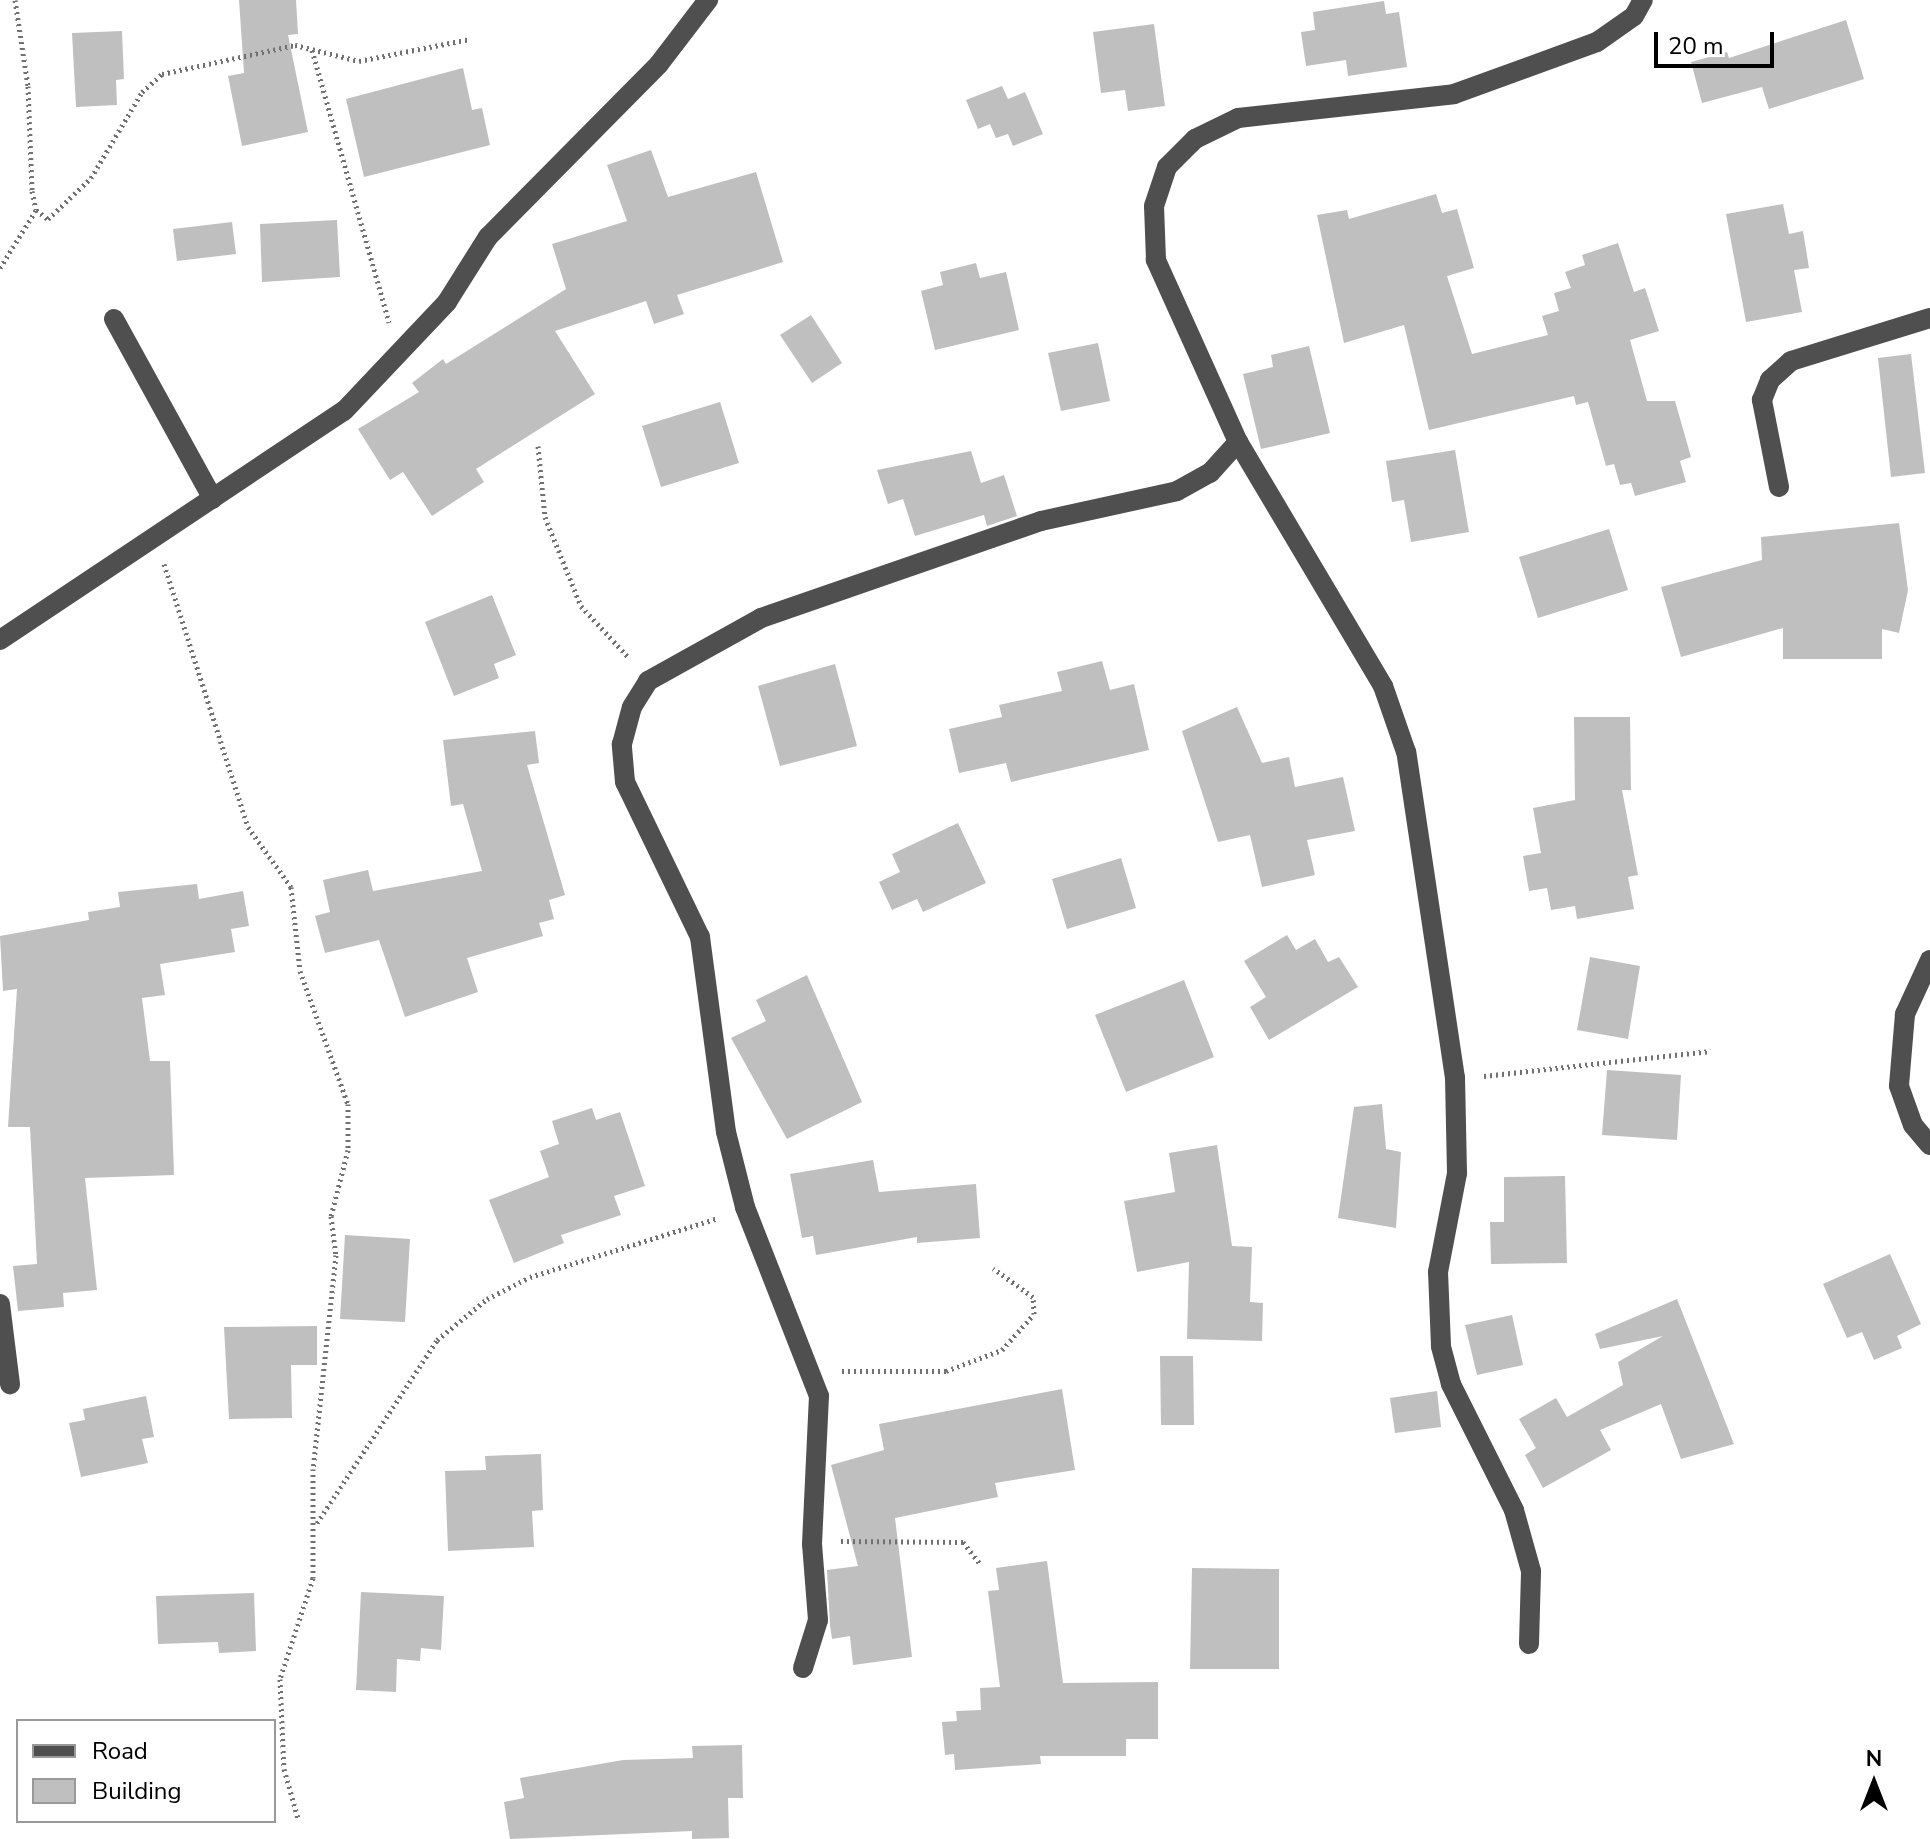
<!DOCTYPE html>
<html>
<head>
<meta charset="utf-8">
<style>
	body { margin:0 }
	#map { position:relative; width:1930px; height:1839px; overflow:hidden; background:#fff; font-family:"Nunito Sans",sans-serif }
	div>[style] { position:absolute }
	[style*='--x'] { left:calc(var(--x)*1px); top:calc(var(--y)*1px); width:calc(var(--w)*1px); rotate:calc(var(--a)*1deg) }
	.building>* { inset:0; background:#bfbfbf }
	.path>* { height:5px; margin-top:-2.5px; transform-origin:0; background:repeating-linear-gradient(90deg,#717171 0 2px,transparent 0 6px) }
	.minor>* { height:20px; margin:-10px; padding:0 10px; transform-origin:10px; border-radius:10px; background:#4f4f4f }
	span { translate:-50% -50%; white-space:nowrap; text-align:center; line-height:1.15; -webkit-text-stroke:7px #fff; paint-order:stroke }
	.legend { position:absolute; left:16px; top:1719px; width:260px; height:104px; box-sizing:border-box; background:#fff; border:2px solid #999; margin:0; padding:10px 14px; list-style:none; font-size:24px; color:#000 }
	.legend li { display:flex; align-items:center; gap:16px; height:40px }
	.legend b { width:40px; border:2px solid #999 }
	.north { position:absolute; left:1834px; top:1743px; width:80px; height:80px; -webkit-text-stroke:6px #fff; paint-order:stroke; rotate:0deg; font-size:22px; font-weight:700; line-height:32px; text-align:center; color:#000 }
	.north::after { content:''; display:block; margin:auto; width:28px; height:36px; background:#000; clip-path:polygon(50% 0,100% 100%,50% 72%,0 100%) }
	.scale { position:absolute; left:1654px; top:32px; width:120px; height:36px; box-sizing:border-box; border:4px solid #000; border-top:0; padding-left:10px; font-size:24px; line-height:28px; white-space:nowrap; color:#000; -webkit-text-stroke:6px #fff; paint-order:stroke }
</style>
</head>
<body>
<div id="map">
	<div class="building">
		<i style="clip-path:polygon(239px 0,296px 0,298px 34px,288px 35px,308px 132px,242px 146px,228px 76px,244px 73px)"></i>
		<i style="clip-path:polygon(1384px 1px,1386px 14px,1399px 12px,1407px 67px,1348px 76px,1346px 60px,1306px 66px,1301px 32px,1315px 30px,1313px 12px)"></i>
		<i style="clip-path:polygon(1846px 20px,1864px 79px,1769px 109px,1762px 87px,1702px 103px,1691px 62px,1727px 52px,1729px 58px)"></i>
		<i style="clip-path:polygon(1154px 24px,1165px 106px,1128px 111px,1125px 90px,1101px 93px,1093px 32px)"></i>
		<i style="clip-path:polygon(122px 31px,124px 79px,116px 80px,117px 105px,76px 107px,72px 33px)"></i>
		<i style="clip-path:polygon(463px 68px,472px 110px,482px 108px,490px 145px,364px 177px,346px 99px)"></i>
		<i style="clip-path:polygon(1002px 86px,1008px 99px,1025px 92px,1043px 134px,1013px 146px,1008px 134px,996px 138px,990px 124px,978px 129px,966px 100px)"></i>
		<i style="clip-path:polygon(651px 150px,668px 197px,756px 172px,783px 262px,677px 295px,684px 314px,654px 324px,646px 301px,555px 331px,595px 394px,476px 469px,484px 482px,432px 516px,403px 472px,390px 480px,358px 429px,419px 392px,412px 383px,443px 359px,446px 364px,566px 289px,552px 244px,627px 221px,607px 165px)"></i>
		<i style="clip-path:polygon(1436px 194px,1442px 213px,1457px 209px,1474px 268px,1447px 276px,1472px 354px,1548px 335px,1542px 316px,1559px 311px,1554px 293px,1571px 288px,1565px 272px,1585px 265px,1582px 255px,1618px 243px,1634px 292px,1645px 288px,1659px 331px,1630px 340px,1647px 401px,1675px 401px,1691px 457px,1680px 461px,1686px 482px,1635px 496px,1631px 483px,1620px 485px,1614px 464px,1606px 466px,1588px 402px,1576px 405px,1574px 396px,1429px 430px,1404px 325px,1344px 343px,1317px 215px,1347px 210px,1349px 219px)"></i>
		<i style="clip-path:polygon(1783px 204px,1789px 234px,1803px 231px,1809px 268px,1794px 270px,1802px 312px,1746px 322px,1726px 214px)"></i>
		<i style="clip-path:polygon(337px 220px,340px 277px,262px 282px,260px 224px)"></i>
		<i style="clip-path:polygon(232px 222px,236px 254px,177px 261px,173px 229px)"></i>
		<i style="clip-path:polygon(976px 263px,980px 278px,1006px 272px,1019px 330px,935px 350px,921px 291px,943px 285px,940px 272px)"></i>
		<i style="clip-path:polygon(811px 315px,842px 363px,812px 383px,780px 335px)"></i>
		<i style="clip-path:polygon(1098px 343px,1110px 401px,1061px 411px,1048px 353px)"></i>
		<i style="clip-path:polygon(1309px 346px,1330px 433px,1261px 449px,1243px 374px,1273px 367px,1271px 355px)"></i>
		<i style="clip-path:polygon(1911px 354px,1925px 473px,1891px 477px,1878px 358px)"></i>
		<i style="clip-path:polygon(720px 402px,739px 463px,661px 487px,642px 426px)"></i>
		<i style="clip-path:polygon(1455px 450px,1469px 532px,1411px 542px,1404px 500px,1392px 502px,1386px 461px)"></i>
		<i style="clip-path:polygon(971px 451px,981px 483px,1004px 475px,1017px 516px,987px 526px,984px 515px,915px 536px,903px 499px,888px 504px,877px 470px)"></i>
		<i style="clip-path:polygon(1899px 523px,1908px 590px,1899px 633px,1882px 629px,1882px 659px,1783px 659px,1783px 628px,1681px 657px,1661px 587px,1762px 560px,1761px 537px)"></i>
		<i style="clip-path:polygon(1609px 529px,1628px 590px,1538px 618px,1519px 557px)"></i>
		<i style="clip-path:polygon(492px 595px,516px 655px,494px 664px,499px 678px,454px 696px,425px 622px)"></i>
		<i style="clip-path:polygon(1102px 661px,1110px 690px,1134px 684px,1149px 750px,1011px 782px,1006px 763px,959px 773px,949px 729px,1002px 717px,999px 705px,1062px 691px,1057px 672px)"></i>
		<i style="clip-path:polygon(835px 664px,857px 746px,780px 766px,758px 686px)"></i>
		<i style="clip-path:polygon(1237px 707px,1262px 763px,1289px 757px,1295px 787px,1343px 777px,1355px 831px,1307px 840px,1315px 875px,1262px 887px,1250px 835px,1218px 842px,1182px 731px)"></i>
		<i style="clip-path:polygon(1574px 717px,1630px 717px,1631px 790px,1622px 790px,1638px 875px,1628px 877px,1634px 909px,1577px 919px,1575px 906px,1551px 910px,1547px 888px,1529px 891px,1523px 856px,1541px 853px,1533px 808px,1575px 800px)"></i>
		<i style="clip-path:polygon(535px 731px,539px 763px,527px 765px,565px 895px,549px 900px,554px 919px,539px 923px,543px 936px,467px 958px,478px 992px,405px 1017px,379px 940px,325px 953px,315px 916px,330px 912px,323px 880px,368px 870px,373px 891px,482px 871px,463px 804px,451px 806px,443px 740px)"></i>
		<i style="clip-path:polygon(958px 823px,986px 883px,923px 912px,917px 899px,892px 910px,879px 882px,900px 872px,892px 854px)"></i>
		<i style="clip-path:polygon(1121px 858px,1136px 908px,1067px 929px,1052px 879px)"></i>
		<i style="clip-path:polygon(197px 884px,199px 899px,243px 891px,249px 926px,231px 929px,235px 952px,160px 964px,165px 995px,142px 998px,150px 1061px,170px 1061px,174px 1175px,85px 1178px,97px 1290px,63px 1293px,64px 1307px,18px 1311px,13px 1266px,37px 1264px,30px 1127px,8px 1127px,17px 989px,3px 991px,0 936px,89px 920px,88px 912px,120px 907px,118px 892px)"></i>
		<i style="clip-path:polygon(1287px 935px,1296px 950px,1315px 939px,1328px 962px,1339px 957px,1358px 987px,1269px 1040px,1250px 1007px,1266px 997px,1244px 961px)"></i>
		<i style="clip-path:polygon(1590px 957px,1640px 966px,1628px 1039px,1577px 1030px)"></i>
		<i style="clip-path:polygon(807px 975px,862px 1102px,787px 1139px,731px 1038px,766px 1021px,756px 1000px)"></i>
		<i style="clip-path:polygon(1184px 980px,1214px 1057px,1126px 1092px,1095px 1015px)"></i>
		<i style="clip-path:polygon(1607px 1070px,1681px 1075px,1677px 1140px,1602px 1135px)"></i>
		<i style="clip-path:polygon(1382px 1104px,1386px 1149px,1401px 1152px,1396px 1228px,1338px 1218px,1354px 1107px)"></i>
		<i style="clip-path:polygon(592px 1108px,596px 1120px,620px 1112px,645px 1186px,614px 1196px,621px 1215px,561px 1235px,564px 1243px,514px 1263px,489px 1200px,549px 1177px,540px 1151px,559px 1144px,552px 1121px)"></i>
		<i style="clip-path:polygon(1217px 1145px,1232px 1246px,1252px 1247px,1250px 1302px,1263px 1303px,1262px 1341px,1187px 1339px,1189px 1262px,1137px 1272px,1124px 1201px,1175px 1192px,1169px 1153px)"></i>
		<i style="clip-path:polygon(873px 1160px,879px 1192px,976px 1184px,980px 1238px,917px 1243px,917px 1237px,816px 1255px,813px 1236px,802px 1238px,790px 1174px)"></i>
		<i style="clip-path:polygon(1565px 1176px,1567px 1263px,1491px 1264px,1490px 1222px,1504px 1222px,1504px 1177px)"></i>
		<i style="clip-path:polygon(345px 1235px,410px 1239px,405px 1322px,340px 1319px)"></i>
		<i style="clip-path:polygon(1890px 1254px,1921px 1324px,1897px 1336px,1902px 1348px,1874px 1360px,1862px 1332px,1847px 1338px,1823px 1284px)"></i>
		<i style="clip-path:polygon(1677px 1299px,1734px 1444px,1681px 1459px,1661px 1404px,1600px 1430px,1611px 1450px,1543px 1488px,1525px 1455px,1536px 1448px,1519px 1419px,1556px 1398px,1567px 1417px,1623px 1385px,1618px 1362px,1663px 1336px,1600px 1349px,1595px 1334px)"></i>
		<i style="clip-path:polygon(1512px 1315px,1523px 1365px,1477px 1375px,1465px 1325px)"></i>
		<i style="clip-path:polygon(317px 1326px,317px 1365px,291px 1365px,292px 1418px,229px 1419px,224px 1327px)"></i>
		<i style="clip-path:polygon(1160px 1356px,1193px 1356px,1194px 1425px,1161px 1425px)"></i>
		<i style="clip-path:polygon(1062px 1389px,1075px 1470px,995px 1483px,998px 1497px,895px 1518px,912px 1657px,853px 1665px,850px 1636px,832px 1639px,830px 1625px,827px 1570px,858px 1566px,831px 1465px,884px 1450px,879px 1424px)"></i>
		<i style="clip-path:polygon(1437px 1391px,1441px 1427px,1395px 1433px,1390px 1398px)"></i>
		<i style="clip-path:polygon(146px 1396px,154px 1437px,142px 1439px,148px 1463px,81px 1477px,69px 1423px,85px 1420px,83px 1409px)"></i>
		<i style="clip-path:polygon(541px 1454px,543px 1510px,532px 1511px,534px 1547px,448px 1551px,445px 1471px,486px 1470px,485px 1456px)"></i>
		<i style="clip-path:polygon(1047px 1561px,1063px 1683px,1158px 1682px,1158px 1739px,1126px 1739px,1126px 1756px,1040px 1756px,1041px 1764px,955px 1770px,954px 1754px,945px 1755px,942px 1722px,957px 1721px,956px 1711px,981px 1710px,980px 1688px,1000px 1687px,988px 1591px,999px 1590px,996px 1568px)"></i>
		<i style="clip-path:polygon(1192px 1568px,1279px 1569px,1279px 1669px,1190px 1669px)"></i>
		<i style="clip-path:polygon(361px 1592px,444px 1596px,441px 1650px,421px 1648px,420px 1661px,397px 1659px,396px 1692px,356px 1690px)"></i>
		<i style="clip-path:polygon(254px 1593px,256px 1651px,219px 1653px,218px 1642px,158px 1644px,156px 1596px)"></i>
		<i style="clip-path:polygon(742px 1745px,743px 1798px,728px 1798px,729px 1838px,692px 1839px,692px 1831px,510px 1839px,504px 1802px,524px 1798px,520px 1778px,623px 1760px,693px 1758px,692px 1746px)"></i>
	</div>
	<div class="path">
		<i style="--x:15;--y:0;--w:87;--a:81.4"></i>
		<i style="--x:28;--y:86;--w:105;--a:87.8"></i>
		<i style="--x:32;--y:191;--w:19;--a:78"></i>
		<i style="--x:36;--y:210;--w:15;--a:37"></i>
		<i style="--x:48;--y:219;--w:59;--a:-43.6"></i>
		<i style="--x:91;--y:178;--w:100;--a:-59.3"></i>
		<i style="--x:142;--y:92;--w:27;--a:-42"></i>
		<i style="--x:162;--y:74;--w:136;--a:-12.3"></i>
		<i style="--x:295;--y:45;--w:66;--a:14"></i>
		<i style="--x:359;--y:61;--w:113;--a:-11.2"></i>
		<i style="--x:312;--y:50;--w:283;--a:74.2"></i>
		<i style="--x:0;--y:268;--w:68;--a:-58.2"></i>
		<i style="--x:538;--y:446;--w:71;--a:84.4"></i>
		<i style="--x:545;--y:517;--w:96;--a:68"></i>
		<i style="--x:581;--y:606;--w:72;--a:47.2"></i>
		<i style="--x:164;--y:564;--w:276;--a:72.3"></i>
		<i style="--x:248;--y:827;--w:74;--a:54.4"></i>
		<i style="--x:291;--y:887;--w:84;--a:83.9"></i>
		<i style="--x:300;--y:971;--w:141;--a:70.2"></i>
		<i style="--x:348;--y:1104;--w:46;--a:90"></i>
		<i style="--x:348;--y:1150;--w:68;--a:104.4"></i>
		<i style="--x:331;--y:1216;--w:39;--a:83"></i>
		<i style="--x:336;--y:1255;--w:215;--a:96.1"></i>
		<i style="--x:313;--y:1469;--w:109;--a:90"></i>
		<i style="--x:313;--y:1578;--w:106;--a:108.1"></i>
		<i style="--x:280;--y:1679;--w:90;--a:87.5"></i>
		<i style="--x:284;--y:1769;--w:51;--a:74.1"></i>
		<i style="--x:1484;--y:1076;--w:228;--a:-6.3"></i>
		<i style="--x:842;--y:1371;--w:104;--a:0"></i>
		<i style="--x:946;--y:1371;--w:60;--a:-20.6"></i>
		<i style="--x:1002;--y:1350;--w:48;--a:-48.4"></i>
		<i style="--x:1034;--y:1314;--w:17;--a:-93"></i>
		<i style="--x:1033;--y:1297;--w:49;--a:-144.1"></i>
		<i style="--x:317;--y:1523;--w:219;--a:-56.7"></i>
		<i style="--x:437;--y:1340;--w:65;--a:-39.4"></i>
		<i style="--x:487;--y:1299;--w:48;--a:-27.1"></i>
		<i style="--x:530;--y:1277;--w:197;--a:-17.4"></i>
		<i style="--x:841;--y:1541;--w:122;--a:0.5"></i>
		<i style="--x:963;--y:1542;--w:28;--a:52"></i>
	</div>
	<div class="minor">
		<i style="--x:114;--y:319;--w:205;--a:61.2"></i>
		<i style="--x:1779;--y:487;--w:89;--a:-101.1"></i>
		<i style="--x:1762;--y:400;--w:22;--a:-68"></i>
		<i style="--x:1770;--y:380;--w:28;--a:-42"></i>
		<i style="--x:1791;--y:361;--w:145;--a:-17.2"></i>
		<i style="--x:0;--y:640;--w:413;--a:-33.7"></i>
		<i style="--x:344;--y:411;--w:150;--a:-46.6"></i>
		<i style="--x:447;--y:302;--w:77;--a:-57.8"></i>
		<i style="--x:488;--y:237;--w:243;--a:-45.3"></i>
		<i style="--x:659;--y:64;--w:81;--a:-52.6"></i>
		<i style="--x:1930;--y:960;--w:60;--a:114.8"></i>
		<i style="--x:1905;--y:1014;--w:72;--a:94.8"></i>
		<i style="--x:1899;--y:1086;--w:41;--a:70.3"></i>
		<i style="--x:1913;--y:1125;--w:26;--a:50"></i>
		<i style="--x:0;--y:1304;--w:81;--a:82.9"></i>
		<i style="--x:1529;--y:1644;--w:73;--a:-88.4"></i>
		<i style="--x:1531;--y:1571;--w:63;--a:-105.6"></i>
		<i style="--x:1514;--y:1510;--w:141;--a:-116.6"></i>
		<i style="--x:1451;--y:1384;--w:39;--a:-105"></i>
		<i style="--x:1441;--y:1346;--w:74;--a:-92.3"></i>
		<i style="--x:1438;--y:1272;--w:101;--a:-79.1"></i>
		<i style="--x:1457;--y:1173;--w:95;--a:-91.2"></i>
		<i style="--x:1455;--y:1078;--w:330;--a:-98.5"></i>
		<i style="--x:1406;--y:752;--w:70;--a:-109.2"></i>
		<i style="--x:1383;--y:686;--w:284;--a:-120.7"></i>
		<i style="--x:1238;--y:442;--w:200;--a:-114.3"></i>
		<i style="--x:1156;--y:260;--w:54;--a:-92.1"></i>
		<i style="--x:1154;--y:206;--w:41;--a:-71.6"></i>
		<i style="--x:1167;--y:167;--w:40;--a:-45"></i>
		<i style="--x:1195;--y:139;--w:48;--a:-26"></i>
		<i style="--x:1238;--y:118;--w:217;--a:-6.3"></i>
		<i style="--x:1454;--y:94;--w:152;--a:-20"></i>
		<i style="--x:1597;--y:42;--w:45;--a:-35.1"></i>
		<i style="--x:1634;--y:16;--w:18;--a:-61"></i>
		<i style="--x:803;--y:1668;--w:50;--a:-72.6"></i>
		<i style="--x:818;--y:1620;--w:76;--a:-94.5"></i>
		<i style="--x:812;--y:1544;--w:148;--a:-87.3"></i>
		<i style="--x:819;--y:1396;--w:203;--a:-111.4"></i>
		<i style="--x:745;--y:1207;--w:77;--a:-104.2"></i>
		<i style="--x:726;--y:1132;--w:197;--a:-97.6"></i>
		<i style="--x:700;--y:937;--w:172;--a:-115.8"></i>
		<i style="--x:625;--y:782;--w:38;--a:-95"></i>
		<i style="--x:622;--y:744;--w:38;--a:-75"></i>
		<i style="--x:632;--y:707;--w:31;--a:-58"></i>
		<i style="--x:648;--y:681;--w:129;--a:-29.1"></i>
		<i style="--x:761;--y:618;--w:296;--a:-19.1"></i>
		<i style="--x:1041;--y:521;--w:139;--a:-12.4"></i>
		<i style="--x:1177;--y:491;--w:38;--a:-29"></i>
		<i style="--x:1210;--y:473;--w:42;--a:-47.9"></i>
	</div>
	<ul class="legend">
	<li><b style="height:10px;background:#4f4f4f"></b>Road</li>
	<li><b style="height:22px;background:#bfbfbf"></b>Building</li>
	</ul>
	<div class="north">N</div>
	<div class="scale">20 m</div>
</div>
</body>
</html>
